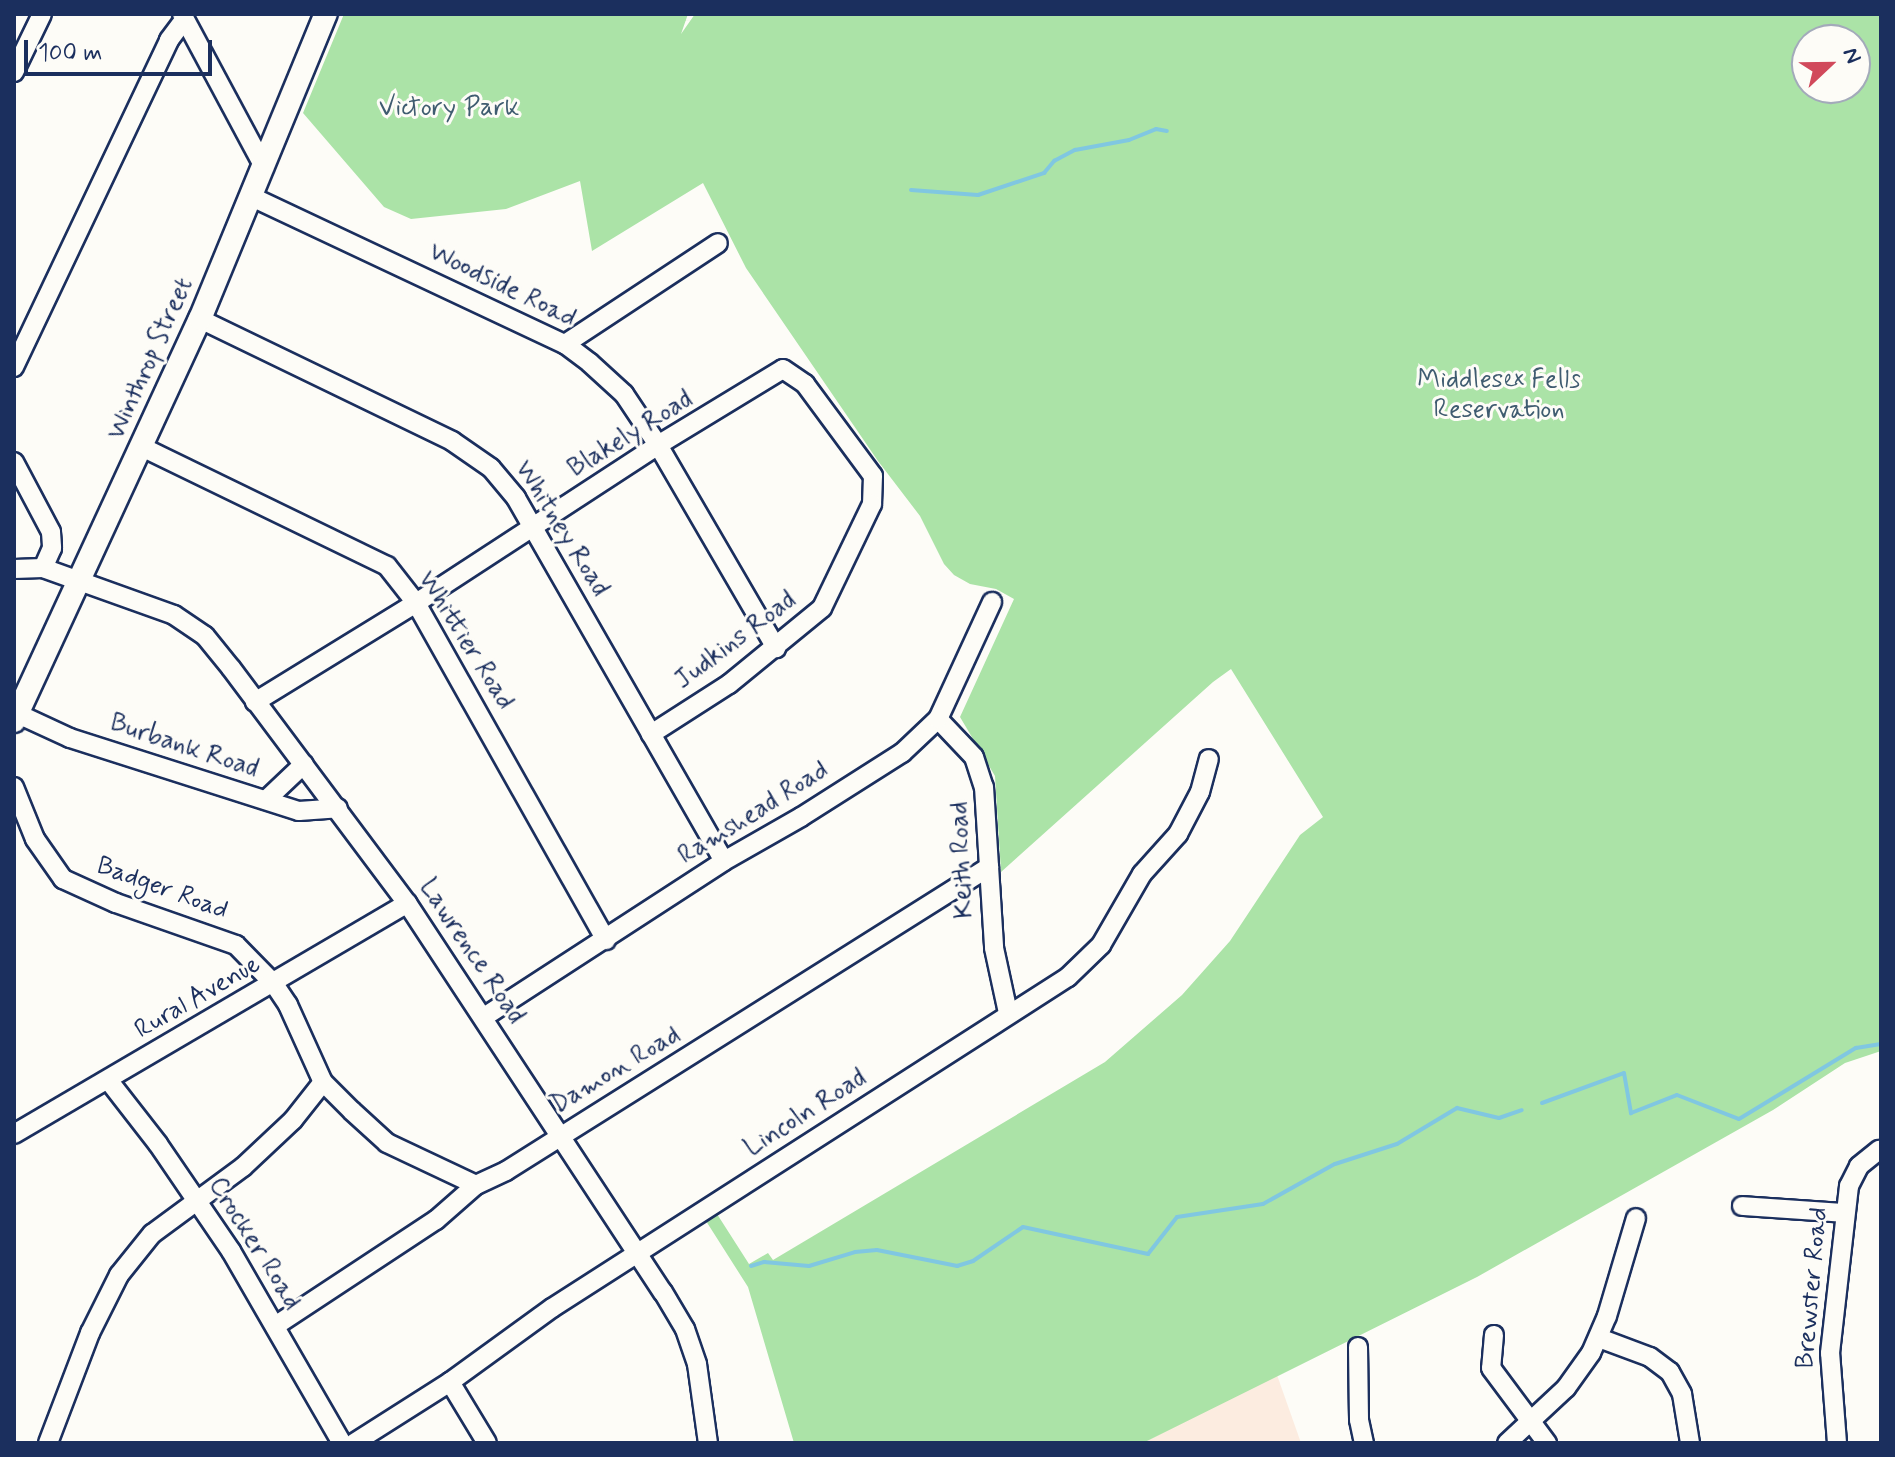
<!DOCTYPE html>
<html>
<head>
<meta charset="utf-8">
<style>
	body { margin:0 }
	#map { position:relative; width:1895px; height:1457px; overflow:hidden; background:#fdfcf7; font-family:Mynerve,sans-serif }
	div>[style] { position:absolute }
	[style*='--x'] { left:calc(var(--x)*1px); top:calc(var(--y)*1px); width:calc(var(--w)*1px); rotate:calc(var(--a)*1deg) }
	.built>* { inset:0; background:#fcece0 }
	.green>* { inset:0; background:#abe3a7 }
	.stream>* { height:4px; margin:-2px; padding:0 2px; transform-origin:2px; border-radius:2px; background:#80c7e1 }
	.roads { filter:drop-shadow(2px 0 #1b2f5e) drop-shadow(-2px 0 #1b2f5e) drop-shadow(0 2px #1b2f5e) drop-shadow(0 -2px #1b2f5e) }
	.minor>* { height:18px; margin:-9px; padding:0 9px; transform-origin:9px; border-radius:9px; background:#fdfcf7 }
	.major>* { height:22px; margin:-11px; padding:0 11px; transform-origin:11px; border-radius:11px; background:#fdfcf7 }
	span { translate:-50% -50%; white-space:nowrap; text-align:center; line-height:1.15; -webkit-text-stroke:6px #fdfcf7; paint-order:stroke }
	.park-label { font-size:26px; color:#3f5c70 }
	.street-label { font-size:26px; color:#1b2f5e }
	.frame { position:absolute; inset:0; border:16px solid #1b2f5e; pointer-events:none }
	.north { position:absolute; left:1791px; top:24px; width:80px; height:80px; box-sizing:border-box; background:#fdfcf7; border:2px solid #a3aaba; border-radius:50%; rotate:68deg; font-size:22px; font-weight:700; line-height:32px; text-align:center; color:#1b2f5e }
	.north::after { content:''; display:block; margin:auto; width:28px; height:36px; background:#d1495b; clip-path:polygon(50% 0,100% 100%,50% 72%,0 100%) }
	.scale { position:absolute; left:24px; top:40px; width:188px; height:36px; box-sizing:border-box; border:4px solid #1b2f5e; border-top:0; padding-left:10px; font-size:24px; line-height:28px; white-space:nowrap; color:#1b2f5e; -webkit-text-stroke:6px #fdfcf7; paint-order:stroke }
</style>
</head>
<body>
<div id="map">
	<div class="built">
		<i style="clip-path:polygon(1277px 1375px,1301px 1443px,1143px 1443px,1198px 1414px)"></i>
	</div>
	<div class="green">
		<i style="clip-path:polygon(evenodd,344px 14px,688px 14px,681px 34px,695px 14px,1881px 14px,1881px 1051px,1845px 1063px,1773px 1110px,1477px 1277px,1143px 1443px,794px 1443px,748px 1287px,706px 1221px,717px 1214px,749px 1264px,768px 1253px,773px 1260px,1105px 1062px,1182px 995px,1230px 941px,1300px 835px,1323px 817px,1231px 669px,1213px 682px,1001px 872px,995px 776px,960px 717px,1014px 599px,996px 589px,970px 584px,954px 575px,944px 564px,920px 516px,878px 461px,746px 268px,703px 183px,592px 251px,580px 181px,506px 209px,411px 219px,384px 207px,303px 113px,344px 14px,1807px 40px,1855px 40px,1855px 88px,1807px 88px,1807px 40px)"></i>
	</div>
	<div class="stream">
		<i style="--x:911;--y:190;--w:67;--a:4.3"></i>
		<i style="--x:978;--y:195;--w:70;--a:-18.4"></i>
		<i style="--x:1044;--y:173;--w:16;--a:-50"></i>
		<i style="--x:1054;--y:161;--w:24;--a:-28"></i>
		<i style="--x:1075;--y:150;--w:55;--a:-10.5"></i>
		<i style="--x:1129;--y:140;--w:29;--a:-22"></i>
		<i style="--x:1156;--y:129;--w:11;--a:10"></i>
		<i style="--x:1542;--y:1103;--w:87;--a:-20.1"></i>
		<i style="--x:1624;--y:1073;--w:41;--a:80.1"></i>
		<i style="--x:1631;--y:1113;--w:49;--a:-21.4"></i>
		<i style="--x:1677;--y:1095;--w:66;--a:21.2"></i>
		<i style="--x:1739;--y:1119;--w:137;--a:-31.3"></i>
		<i style="--x:1856;--y:1048;--w:25;--a:-9"></i>
		<i style="--x:751;--y:1266;--w:14;--a:-17"></i>
		<i style="--x:764;--y:1262;--w:45;--a:5.1"></i>
		<i style="--x:809;--y:1266;--w:48;--a:-16.9"></i>
		<i style="--x:855;--y:1252;--w:22;--a:-5"></i>
		<i style="--x:877;--y:1250;--w:82;--a:11.3"></i>
		<i style="--x:957;--y:1266;--w:17;--a:-17"></i>
		<i style="--x:973;--y:1261;--w:60;--a:-34.2"></i>
		<i style="--x:1023;--y:1227;--w:128;--a:12.2"></i>
		<i style="--x:1148;--y:1254;--w:47;--a:-51.9"></i>
		<i style="--x:1177;--y:1217;--w:87;--a:-8.6"></i>
		<i style="--x:1263;--y:1204;--w:82;--a:-29.1"></i>
		<i style="--x:1335;--y:1164;--w:65;--a:-17.9"></i>
		<i style="--x:1397;--y:1144;--w:70;--a:-31"></i>
		<i style="--x:1457;--y:1108;--w:43;--a:13.4"></i>
		<i style="--x:1499;--y:1118;--w:24;--a:-19"></i>
	</div>
	<div class="roads">
		<div class="minor">
			<i style="--x:182;--y:14;--w:174;--a:61.8"></i>
			<i style="--x:14;--y:72;--w:64;--a:-64.2"></i>
			<i style="--x:252;--y:197;--w:346;--a:25.2"></i>
			<i style="--x:565;--y:344;--w:31;--a:37"></i>
			<i style="--x:590;--y:363;--w:46;--a:42.4"></i>
			<i style="--x:624;--y:394;--w:61;--a:56.3"></i>
			<i style="--x:658;--y:445;--w:235;--a:59.8"></i>
			<i style="--x:200;--y:319;--w:280;--a:25.8"></i>
			<i style="--x:452;--y:441;--w:47;--a:34.7"></i>
			<i style="--x:491;--y:468;--w:39;--a:50"></i>
			<i style="--x:516;--y:498;--w:418;--a:60.2"></i>
			<i style="--x:565;--y:344;--w:183;--a:-33.4"></i>
			<i style="--x:14;--y:367;--w:362;--a:-64.6"></i>
			<i style="--x:169;--y:40;--w:25;--a:-53"></i>
			<i style="--x:142;--y:447;--w:272;--a:25.9"></i>
			<i style="--x:387;--y:566;--w:47;--a:51.9"></i>
			<i style="--x:416;--y:603;--w:387;--a:60.6"></i>
			<i style="--x:14;--y:462;--w:79;--a:62.1"></i>
			<i style="--x:51;--y:532;--w:16;--a:86"></i>
			<i style="--x:52;--y:548;--w:22;--a:114"></i>
			<i style="--x:14;--y:569;--w:29;--a:-2"></i>
			<i style="--x:43;--y:568;--w:139;--a:19.7"></i>
			<i style="--x:174;--y:615;--w:37;--a:34"></i>
			<i style="--x:205;--y:636;--w:41;--a:50.9"></i>
			<i style="--x:231;--y:668;--w:294;--a:53.2"></i>
			<i style="--x:407;--y:903;--w:466;--a:56.7"></i>
			<i style="--x:663;--y:1292;--w:43;--a:59.3"></i>
			<i style="--x:685;--y:1329;--w:37;--a:71"></i>
			<i style="--x:697;--y:1364;--w:80;--a:82.1"></i>
			<i style="--x:255;--y:702;--w:189;--a:-31.6"></i>
			<i style="--x:416;--y:603;--w:289;--a:-33.1"></i>
			<i style="--x:658;--y:445;--w:146;--a:-31.3"></i>
			<i style="--x:783;--y:369;--w:27;--a:34"></i>
			<i style="--x:805;--y:384;--w:114;--a:53.5"></i>
			<i style="--x:873;--y:476;--w:28;--a:92"></i>
			<i style="--x:872;--y:504;--w:115;--a:115.7"></i>
			<i style="--x:822;--y:608;--w:120;--a:140.7"></i>
			<i style="--x:729;--y:684;--w:93;--a:147.3"></i>
			<i style="--x:18;--y:714;--w:57;--a:24.8"></i>
			<i style="--x:70;--y:738;--w:240;--a:17.7"></i>
			<i style="--x:299;--y:811;--w:39;--a:-4"></i>
			<i style="--x:938;--y:719;--w:52;--a:46.5"></i>
			<i style="--x:974;--y:757;--w:32;--a:72"></i>
			<i style="--x:984;--y:787;--w:161;--a:86.4"></i>
			<i style="--x:994;--y:948;--w:66;--a:77.8"></i>
			<i style="--x:14;--y:787;--w:56;--a:68"></i>
			<i style="--x:35;--y:839;--w:49;--a:55"></i>
			<i style="--x:63;--y:879;--w:58;--a:24.4"></i>
			<i style="--x:116;--y:903;--w:127;--a:19.3"></i>
			<i style="--x:236;--y:945;--w:54;--a:45.7"></i>
			<i style="--x:274;--y:984;--w:25;--a:56"></i>
			<i style="--x:288;--y:1005;--w:85;--a:65.6"></i>
			<i style="--x:323;--y:1082;--w:41;--a:45"></i>
			<i style="--x:352;--y:1111;--w:47;--a:42.4"></i>
			<i style="--x:387;--y:1143;--w:98;--a:25.3"></i>
			<i style="--x:266;--y:800;--w:52;--a:-43.5"></i>
			<i style="--x:484;--y:1017;--w:286;--a:-33"></i>
			<i style="--x:724;--y:861;--w:89;--a:-29.7"></i>
			<i style="--x:801;--y:817;--w:120;--a:-32.4"></i>
			<i style="--x:902;--y:753;--w:50;--a:-43.4"></i>
			<i style="--x:938;--y:719;--w:129;--a:-65.2"></i>
			<i style="--x:109;--y:1081;--w:80;--a:52.1"></i>
			<i style="--x:158;--y:1144;--w:130;--a:55.7"></i>
			<i style="--x:231;--y:1251;--w:222;--a:60"></i>
			<i style="--x:14;--y:1134;--w:456;--a:-30.4"></i>
			<i style="--x:1742;--y:1206;--w:103;--a:3.9"></i>
			<i style="--x:275;--y:1326;--w:193;--a:-33.4"></i>
			<i style="--x:436;--y:1220;--w:53;--a:-41.2"></i>
			<i style="--x:476;--y:1185;--w:33;--a:-25"></i>
			<i style="--x:506;--y:1171;--w:571;--a:-32.19"></i>
			<i style="--x:1494;--y:1335;--w:33;--a:95"></i>
			<i style="--x:1491;--y:1368;--w:94;--a:53.3"></i>
			<i style="--x:1599;--y:1338;--w:54;--a:20.4"></i>
			<i style="--x:1650;--y:1357;--w:25;--a:37"></i>
			<i style="--x:1670;--y:1372;--w:25;--a:61"></i>
			<i style="--x:1682;--y:1394;--w:50;--a:80.7"></i>
			<i style="--x:1358;--y:1347;--w:73;--a:89.2"></i>
			<i style="--x:1359;--y:1420;--w:24;--a:78"></i>
			<i style="--x:450;--y:1382;--w:71;--a:58.8"></i>
			<i style="--x:48;--y:1443;--w:118;--a:-69.1"></i>
			<i style="--x:90;--y:1333;--w:65;--a:-63.4"></i>
			<i style="--x:119;--y:1275;--w:53;--a:-51.2"></i>
			<i style="--x:152;--y:1234;--w:113;--a:-36.4"></i>
			<i style="--x:243;--y:1167;--w:69;--a:-43.2"></i>
			<i style="--x:293;--y:1120;--w:48;--a:-51.7"></i>
			<i style="--x:354;--y:1443;--w:114;--a:-32.4"></i>
			<i style="--x:450;--y:1382;--w:126;--a:-36"></i>
			<i style="--x:552;--y:1308;--w:613;--a:-32.68"></i>
			<i style="--x:1068;--y:977;--w:46;--a:-44.1"></i>
			<i style="--x:1101;--y:945;--w:82;--a:-60"></i>
			<i style="--x:1142;--y:874;--w:54;--a:-48"></i>
			<i style="--x:1178;--y:834;--w:47;--a:-62.4"></i>
			<i style="--x:1200;--y:792;--w:34;--a:-75"></i>
			<i style="--x:1507;--y:1443;--w:81;--a:-43"></i>
			<i style="--x:1566;--y:1388;--w:43;--a:-54.5"></i>
			<i style="--x:1591;--y:1353;--w:40;--a:-66.6"></i>
			<i style="--x:1607;--y:1316;--w:102;--a:-73.5"></i>
			<i style="--x:1837;--y:1443;--w:90;--a:-94.4"></i>
			<i style="--x:1830;--y:1353;--w:168;--a:-83.5"></i>
			<i style="--x:1849;--y:1186;--w:22;--a:-63"></i>
			<i style="--x:1859;--y:1166;--w:26;--a:-39"></i>
		</div>
		<div class="major">
			<i style="--x:14;--y:721;--w:443;--a:-65.2"></i>
			<i style="--x:200;--y:319;--w:330;--a:-67.6"></i>
		</div>
	</div>
	<div class="park-label">
		<span style="left:449px;top:109px">Victory Park</span>
		<span style="left:1499px;top:396px">Middlesex Fells<br>Reservation</span>
	</div>
	<div class="street-label">
		<span style="left:502px;top:286px;rotate:26deg">Woodside Road</span>
		<span style="left:151px;top:359px;rotate:-66deg">Winthrop Street</span>
		<span style="left:631px;top:435px;rotate:-32deg">Blakely Road</span>
		<span style="left:561px;top:529px;rotate:58deg">Whitney Road</span>
		<span style="left:465px;top:641px;rotate:58deg">Whittier Road</span>
		<span style="left:736px;top:641px;rotate:-37deg">Judkins Road</span>
		<span style="left:184px;top:747px;rotate:18deg">Burbank Road</span>
		<span style="left:754px;top:814px;rotate:-32deg">Ramshead Road</span>
		<span style="left:963px;top:860px;rotate:-93deg">Keith Road</span>
		<span style="left:162px;top:889px;rotate:20deg">Badger Road</span>
		<span style="left:471px;top:952px;rotate:56deg">Lawrence Road</span>
		<span style="left:198px;top:998px;rotate:-30deg">Rural Avenue</span>
		<span style="left:616px;top:1071px;rotate:-31deg">Damon Road</span>
		<span style="left:806px;top:1114px;rotate:-33deg">Lincoln Road</span>
		<span style="left:254px;top:1244px;rotate:58deg">Crocker Road</span>
		<span style="left:1813px;top:1288px;rotate:-85deg">Brewster Road</span>
	</div>
	<div class="frame"></div>
	<div class="north">N</div>
	<div class="scale">100 m</div>
</div>
</body>
</html>
